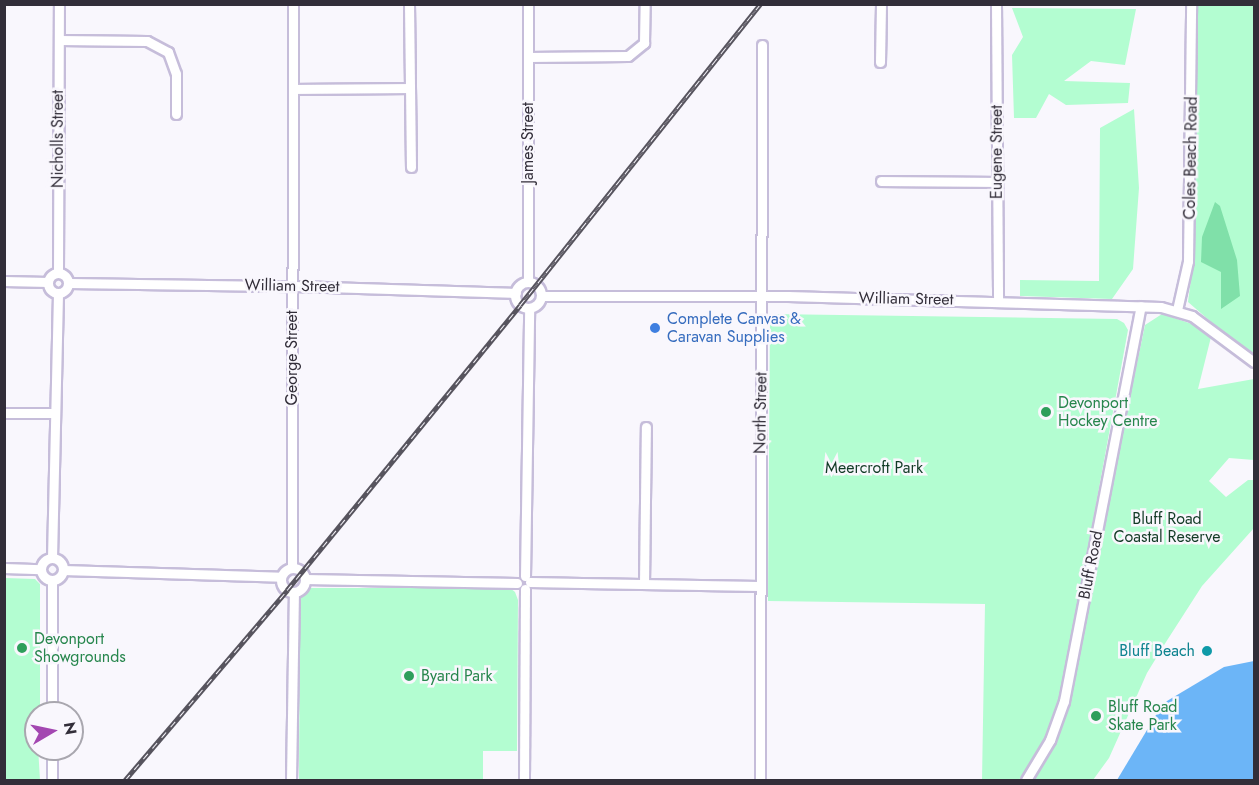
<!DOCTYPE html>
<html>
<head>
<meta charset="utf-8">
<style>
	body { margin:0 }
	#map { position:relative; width:1259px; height:785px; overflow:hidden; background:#f9f7fd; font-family:Jost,sans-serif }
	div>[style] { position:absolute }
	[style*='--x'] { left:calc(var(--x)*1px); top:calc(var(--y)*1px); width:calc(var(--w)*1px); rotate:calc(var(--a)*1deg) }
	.green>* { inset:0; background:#b3fdd1 }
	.forest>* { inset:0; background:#80e0a9 }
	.water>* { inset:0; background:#6cb5f7 }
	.roads { filter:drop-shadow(2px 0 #c6bdda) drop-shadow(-2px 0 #c6bdda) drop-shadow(0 2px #c6bdda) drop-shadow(0 -2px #c6bdda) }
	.minor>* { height:9px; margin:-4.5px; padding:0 4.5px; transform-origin:4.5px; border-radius:4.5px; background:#fff }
	.minor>.ring { margin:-4.5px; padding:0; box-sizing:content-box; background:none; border:9px solid #fff; border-radius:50% }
	.rail>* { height:4.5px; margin-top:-2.25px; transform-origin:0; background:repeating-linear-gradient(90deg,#f9f7fd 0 7px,#57545e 0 14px); box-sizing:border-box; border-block:2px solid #57545e }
	.dots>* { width:16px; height:16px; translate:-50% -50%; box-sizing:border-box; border:3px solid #f9f7fd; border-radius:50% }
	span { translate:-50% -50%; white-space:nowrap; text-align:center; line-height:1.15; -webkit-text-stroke:5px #f9f7fd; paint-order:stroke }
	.street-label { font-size:16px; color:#322e39 }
	.shop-label { font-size:16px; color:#366cbe }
	.left { translate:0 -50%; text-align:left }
	.leisure-label { font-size:16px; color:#27864d }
	.park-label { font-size:16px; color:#123b26 }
	.culture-label { font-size:16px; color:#0d838f }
	.right { translate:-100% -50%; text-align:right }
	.frame { position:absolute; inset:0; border:6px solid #322e39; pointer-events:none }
	.north { position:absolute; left:24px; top:701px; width:60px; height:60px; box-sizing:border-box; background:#f9f7fd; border:2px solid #a9a7af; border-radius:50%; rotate:81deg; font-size:16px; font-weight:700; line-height:24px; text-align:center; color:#322e39 }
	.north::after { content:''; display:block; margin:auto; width:21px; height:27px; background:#a347b1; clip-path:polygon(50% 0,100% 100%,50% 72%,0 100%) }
</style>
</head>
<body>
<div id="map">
	<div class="green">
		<i style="clip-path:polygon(1198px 5px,1254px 5px,1254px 359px,1188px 302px,1192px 271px)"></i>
		<i style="clip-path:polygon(1012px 8px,1136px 9px,1125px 65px,1091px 61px,1064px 81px,1130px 83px,1128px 103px,1066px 105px,1049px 94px,1036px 118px,1014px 118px,1012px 55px,1023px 37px)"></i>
		<i style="clip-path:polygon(1134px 109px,1139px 188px,1133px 269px,1112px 299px,1020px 296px,1020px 280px,1099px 281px,1100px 128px)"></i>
		<i style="clip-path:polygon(770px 314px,1117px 319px,1124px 323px,1128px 330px,1055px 728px,1019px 780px,982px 780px,985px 604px,768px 601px)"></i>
		<i style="clip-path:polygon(1162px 314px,1192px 324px,1211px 337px,1198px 389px,1254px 379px,1254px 460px,1229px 458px,1209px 481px,1226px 497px,1248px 480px,1254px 480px,1254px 528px,1202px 586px,1166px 642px,1147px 673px,1109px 758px,1093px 780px,1030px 780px,1059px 736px,1145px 325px)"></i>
		<i style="clip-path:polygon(5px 578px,35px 579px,40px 584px,40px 713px,36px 713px,40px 780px,5px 780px)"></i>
		<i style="clip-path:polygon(309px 588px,510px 588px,515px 592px,518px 600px,517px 751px,483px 751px,483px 780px,299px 780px,300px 595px)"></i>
	</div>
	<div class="forest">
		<i style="clip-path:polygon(1215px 202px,1220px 206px,1237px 260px,1240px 296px,1221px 309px,1221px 272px,1201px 262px,1202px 237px)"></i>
	</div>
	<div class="water">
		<i style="clip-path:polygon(1254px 661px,1254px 780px,1117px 780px,1159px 710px,1167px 701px,1224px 667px)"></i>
	</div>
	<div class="roads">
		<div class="minor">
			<i style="--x:409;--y:4;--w:163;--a:89.3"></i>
			<i style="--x:528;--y:4;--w:278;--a:90"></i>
			<i style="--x:996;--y:4;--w:296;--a:89.6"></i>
			<i style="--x:59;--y:40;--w:88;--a:0.7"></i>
			<i style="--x:147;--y:41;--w:24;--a:28"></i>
			<i style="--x:168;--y:52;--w:23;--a:70"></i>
			<i style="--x:176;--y:74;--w:40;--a:90"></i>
			<i style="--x:528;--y:57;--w:100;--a:-0.6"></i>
			<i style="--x:628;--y:56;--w:21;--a:-39"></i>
			<i style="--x:644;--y:43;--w:39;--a:-89"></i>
			<i style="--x:880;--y:62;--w:58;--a:-89"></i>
			<i style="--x:294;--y:89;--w:115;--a:-0.5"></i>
			<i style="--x:881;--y:181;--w:116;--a:0.5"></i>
			<i class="ring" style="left:48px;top:273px;width:11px;height:11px"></i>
			<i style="--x:58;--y:273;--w:269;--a:-89.8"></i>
			<i style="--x:4;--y:281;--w:44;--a:1.3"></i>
			<i class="ring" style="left:515px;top:282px;width:17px;height:17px"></i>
			<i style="--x:69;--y:283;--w:225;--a:0.8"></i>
			<i style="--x:294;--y:286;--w:222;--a:1.8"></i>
			<i style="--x:541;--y:296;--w:247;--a:0"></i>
			<i style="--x:788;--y:296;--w:373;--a:1.7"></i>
			<i style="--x:1161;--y:307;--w:32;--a:16"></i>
			<i style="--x:1192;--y:316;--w:77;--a:36.6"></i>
			<i style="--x:1177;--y:310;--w:50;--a:-77.3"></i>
			<i style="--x:1188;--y:261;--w:257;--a:-89.3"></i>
			<i style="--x:4;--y:413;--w:50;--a:0"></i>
			<i class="ring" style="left:41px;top:558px;width:13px;height:13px"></i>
			<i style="--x:52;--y:558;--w:265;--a:-88.7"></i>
			<i style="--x:4;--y:568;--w:37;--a:2"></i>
			<i style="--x:292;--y:568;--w:564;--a:-89.9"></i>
			<i class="ring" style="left:281px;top:568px;width:15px;height:15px"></i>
			<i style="--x:63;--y:570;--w:218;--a:1.8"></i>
			<i style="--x:525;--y:576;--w:268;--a:-89.1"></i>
			<i style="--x:305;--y:579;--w:212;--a:1.1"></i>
			<i style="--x:52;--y:580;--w:133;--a:90"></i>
			<i style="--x:530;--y:582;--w:229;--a:1"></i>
			<i style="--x:644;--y:583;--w:156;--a:-89.3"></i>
			<i style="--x:52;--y:749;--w:31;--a:90"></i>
			<i style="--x:291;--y:780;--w:188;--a:-89.1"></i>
			<i style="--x:524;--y:780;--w:191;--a:-89.7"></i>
			<i style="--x:760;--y:780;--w:735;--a:-89.84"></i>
			<i style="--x:1026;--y:780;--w:47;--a:-59"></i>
			<i style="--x:1050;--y:740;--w:41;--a:-70.3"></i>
			<i style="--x:1064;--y:701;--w:402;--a:-79"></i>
		</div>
	</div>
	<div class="rail">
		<i style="--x:125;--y:780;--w:250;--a:-49.5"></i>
		<i style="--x:287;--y:590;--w:368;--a:-50.7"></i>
		<i style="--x:520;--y:305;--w:385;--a:-51.4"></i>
	</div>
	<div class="dots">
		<i style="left:655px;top:328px;background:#3f7fe0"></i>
		<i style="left:1046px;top:412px;background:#2e9e5b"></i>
		<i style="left:22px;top:648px;background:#2e9e5b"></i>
		<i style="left:1207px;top:651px;background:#0f9aa8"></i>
		<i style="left:409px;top:676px;background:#2e9e5b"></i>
		<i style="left:1096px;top:716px;background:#2e9e5b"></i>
	</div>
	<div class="street-label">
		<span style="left:58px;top:139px;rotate:-90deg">Nicholls Street</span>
		<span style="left:528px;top:143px;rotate:-90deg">James Street</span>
		<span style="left:997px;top:152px;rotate:-90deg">Eugene Street</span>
		<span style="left:1191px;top:158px;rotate:-89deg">Coles Beach Road</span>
		<span style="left:292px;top:286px;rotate:1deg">William Street</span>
		<span style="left:906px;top:299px;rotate:1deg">William Street</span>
		<span style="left:292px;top:358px;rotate:-90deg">George Street</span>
		<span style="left:761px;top:413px;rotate:-89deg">North Street</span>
		<span style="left:1091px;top:565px;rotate:-79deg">Bluff Road</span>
	</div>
	<div class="shop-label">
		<span class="left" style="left:667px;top:328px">Complete Canvas &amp;<br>Caravan Supplies</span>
	</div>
	<div class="leisure-label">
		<span class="left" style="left:1058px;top:412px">Devonport<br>Hockey Centre</span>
		<span class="left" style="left:34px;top:648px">Devonport<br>Showgrounds</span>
		<span class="left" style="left:421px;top:676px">Byard Park</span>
		<span class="left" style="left:1108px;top:716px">Bluff Road<br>Skate Park</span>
	</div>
	<div class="park-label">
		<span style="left:874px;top:468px">Meercroft Park</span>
		<span style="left:1167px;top:528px">Bluff Road<br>Coastal Reserve</span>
	</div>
	<div class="culture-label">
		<span class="right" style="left:1195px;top:651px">Bluff Beach</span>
	</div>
	<div class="frame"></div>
	<div class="north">N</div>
</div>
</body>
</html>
